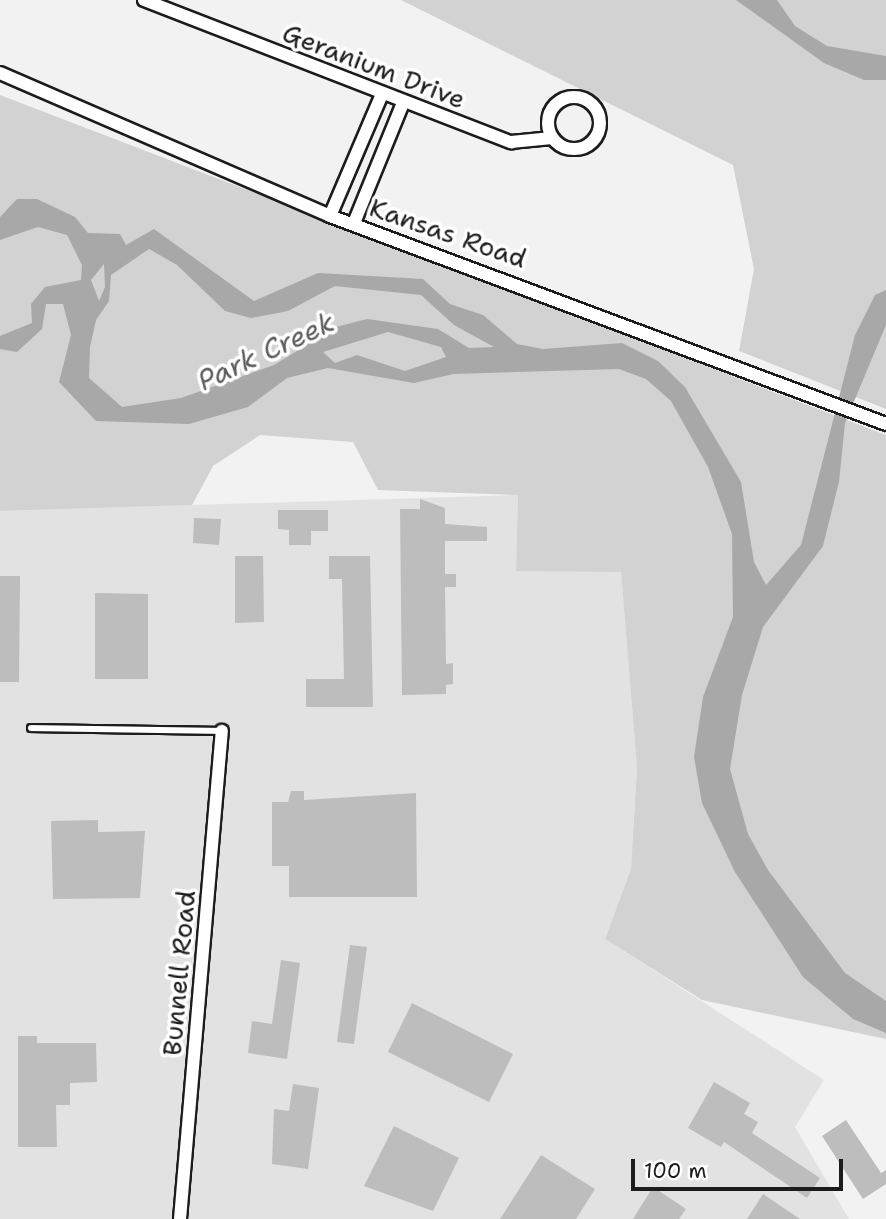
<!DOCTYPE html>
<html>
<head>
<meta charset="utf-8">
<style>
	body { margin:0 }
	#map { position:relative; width:886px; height:1219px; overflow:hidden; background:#f2f2f2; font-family:"Shantell Sans",sans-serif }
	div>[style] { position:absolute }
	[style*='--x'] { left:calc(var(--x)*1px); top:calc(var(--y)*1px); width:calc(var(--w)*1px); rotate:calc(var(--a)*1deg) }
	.built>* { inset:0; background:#e2e2e2 }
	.green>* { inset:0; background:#d2d2d2 }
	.water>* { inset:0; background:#a8a8a8 }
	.building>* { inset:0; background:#bdbdbd }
	.roads { filter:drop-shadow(2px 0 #1c1c1c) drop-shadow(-2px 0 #1c1c1c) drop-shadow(0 2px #1c1c1c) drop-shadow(0 -2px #1c1c1c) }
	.service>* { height:6px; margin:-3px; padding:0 3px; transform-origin:3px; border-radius:3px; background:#fff }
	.minor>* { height:12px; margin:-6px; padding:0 6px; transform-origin:6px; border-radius:6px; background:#fff }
	.minor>.ring { margin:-6px; padding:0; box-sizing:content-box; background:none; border:12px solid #fff; border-radius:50% }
	span { translate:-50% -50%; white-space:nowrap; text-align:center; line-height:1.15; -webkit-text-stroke:7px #fff; paint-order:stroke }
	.street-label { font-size:26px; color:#1c1c1c }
	.water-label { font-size:28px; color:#5b5b5b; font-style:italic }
	.scale { position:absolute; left:631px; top:1159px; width:212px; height:32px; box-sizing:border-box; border:4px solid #1c1c1c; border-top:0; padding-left:9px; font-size:21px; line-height:24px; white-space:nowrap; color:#1c1c1c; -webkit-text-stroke:5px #fff; paint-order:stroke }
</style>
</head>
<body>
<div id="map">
	<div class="built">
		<i style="clip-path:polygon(518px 495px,516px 571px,621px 571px,637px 766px,631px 869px,605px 939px,824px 1080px,795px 1127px,849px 1219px,0 1219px,0 511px)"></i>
	</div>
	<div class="green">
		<i style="clip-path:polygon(401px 0,886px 0,886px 409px,739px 351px,754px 269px,733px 165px)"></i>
		<i style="clip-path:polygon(0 95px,886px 435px,886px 1039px,702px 1000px,605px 939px,631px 869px,637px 767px,621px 572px,516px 571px,518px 495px,378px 490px,353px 442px,260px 435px,213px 466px,192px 505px,0 511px)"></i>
	</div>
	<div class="water">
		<i style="clip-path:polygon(736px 0,777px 0,795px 26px,827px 46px,886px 56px,886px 80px,864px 80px,824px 63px)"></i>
		<i style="clip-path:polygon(evenodd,17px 199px,37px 199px,75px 217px,88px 233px,120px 234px,126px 245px,154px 229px,254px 301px,318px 273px,423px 279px,450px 304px,483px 315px,517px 344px,543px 349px,622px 343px,658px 361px,685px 387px,741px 482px,754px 562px,766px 585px,801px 545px,855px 335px,875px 295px,886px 290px,886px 325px,845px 423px,839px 482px,823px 546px,763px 627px,742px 695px,730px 769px,748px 834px,768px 870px,845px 973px,886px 1001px,886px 1033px,853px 1019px,803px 977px,735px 872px,702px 803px,694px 757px,703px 697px,733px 617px,732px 534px,708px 467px,671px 401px,646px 379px,619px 369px,454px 374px,414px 383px,328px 368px,287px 378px,248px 407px,189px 424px,96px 421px,59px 382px,71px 335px,63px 304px,46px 304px,42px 329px,17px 352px,0 349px,0 336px,32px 323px,31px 304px,45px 287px,81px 280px,82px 265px,67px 235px,38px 227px,0 240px,0 217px,17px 199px,149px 249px,177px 265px,225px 311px,251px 318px,288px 311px,335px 286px,421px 295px,454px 325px,494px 347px,469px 348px,438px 329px,367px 319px,336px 327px,274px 365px,181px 398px,122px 407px,89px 378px,90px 347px,96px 320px,109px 301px,111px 275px,149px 249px,17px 199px,104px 264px,105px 287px,99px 301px,91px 280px,104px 264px,17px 199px,388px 332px,441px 347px,446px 357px,405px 371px,357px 355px,335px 363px,323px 352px,388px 332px)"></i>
	</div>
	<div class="building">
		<i style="clip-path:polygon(420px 499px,445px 508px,445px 524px,487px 527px,487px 541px,445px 541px,445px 574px,456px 574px,456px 587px,445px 587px,446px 664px,453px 663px,453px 684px,446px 685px,446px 694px,402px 695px,400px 509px,420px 509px)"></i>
		<i style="clip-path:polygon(278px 510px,328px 510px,328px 531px,311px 531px,311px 545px,289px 545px,289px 530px,278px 529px)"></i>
		<i style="clip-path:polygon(194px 518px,221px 519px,219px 545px,193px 543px)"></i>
		<i style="clip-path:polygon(235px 556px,263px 556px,264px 622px,235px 623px)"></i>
		<i style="clip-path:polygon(329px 556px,370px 556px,373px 707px,306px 707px,306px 679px,344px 679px,342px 579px,329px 579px)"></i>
		<i style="clip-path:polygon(0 576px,20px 576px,19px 682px,0 682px)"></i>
		<i style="clip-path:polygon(95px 593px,148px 594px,148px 679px,95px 679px)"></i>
		<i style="clip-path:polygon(291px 791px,304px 791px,304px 800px,416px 793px,417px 897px,289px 897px,289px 866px,272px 866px,272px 802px,288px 802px)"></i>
		<i style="clip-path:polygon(98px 820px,98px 832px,145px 831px,140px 898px,53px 899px,51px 821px)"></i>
		<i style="clip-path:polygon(350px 945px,367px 947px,354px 1044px,337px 1042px)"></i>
		<i style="clip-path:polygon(281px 960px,300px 963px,287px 1059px,248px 1053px,252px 1021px,272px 1024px)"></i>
		<i style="clip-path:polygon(412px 1003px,513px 1054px,489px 1102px,388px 1052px)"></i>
		<i style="clip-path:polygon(18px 1036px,37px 1036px,37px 1043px,96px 1043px,97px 1082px,70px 1083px,70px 1105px,56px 1105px,57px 1147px,18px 1147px)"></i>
		<i style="clip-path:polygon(714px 1082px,750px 1103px,744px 1114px,758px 1122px,752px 1133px,820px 1178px,807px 1198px,724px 1142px,721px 1147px,688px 1128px)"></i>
		<i style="clip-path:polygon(293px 1084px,319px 1088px,308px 1169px,272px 1164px,274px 1109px,289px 1111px)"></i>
		<i style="clip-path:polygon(846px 1120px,881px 1173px,886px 1170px,886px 1184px,863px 1199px,822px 1136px)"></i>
		<i style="clip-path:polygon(394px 1126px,459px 1158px,433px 1211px,364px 1186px)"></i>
		<i style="clip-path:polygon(541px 1155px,595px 1189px,576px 1219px,500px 1219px)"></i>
		<i style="clip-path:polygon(653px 1187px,686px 1209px,679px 1219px,633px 1219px)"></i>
		<i style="clip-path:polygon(763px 1194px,800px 1219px,747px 1219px)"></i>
	</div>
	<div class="roads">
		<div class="service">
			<i style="--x:31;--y:728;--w:191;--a:0.9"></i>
		</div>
		<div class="minor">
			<i style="--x:144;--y:0;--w:394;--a:21.2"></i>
			<i style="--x:511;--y:142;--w:41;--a:-5.6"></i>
			<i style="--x:0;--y:73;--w:360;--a:23.4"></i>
			<i style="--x:330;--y:216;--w:594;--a:20.51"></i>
			<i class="ring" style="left:548px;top:97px;width:40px;height:40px"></i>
			<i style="--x:330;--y:216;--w:133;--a:-66.9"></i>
			<i style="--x:354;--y:223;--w:130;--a:-67.8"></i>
			<i style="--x:180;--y:1219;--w:490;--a:-85.1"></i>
		</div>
	</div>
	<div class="street-label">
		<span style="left:374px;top:66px;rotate:21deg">Geranium Drive</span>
		<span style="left:448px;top:233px;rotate:19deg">Kansas Road</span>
		<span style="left:179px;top:973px;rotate:-85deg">Bunnell Road</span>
	</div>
	<div class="water-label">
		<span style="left:266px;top:351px;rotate:-25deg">Park Creek</span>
	</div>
	<div class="scale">100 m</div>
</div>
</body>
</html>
